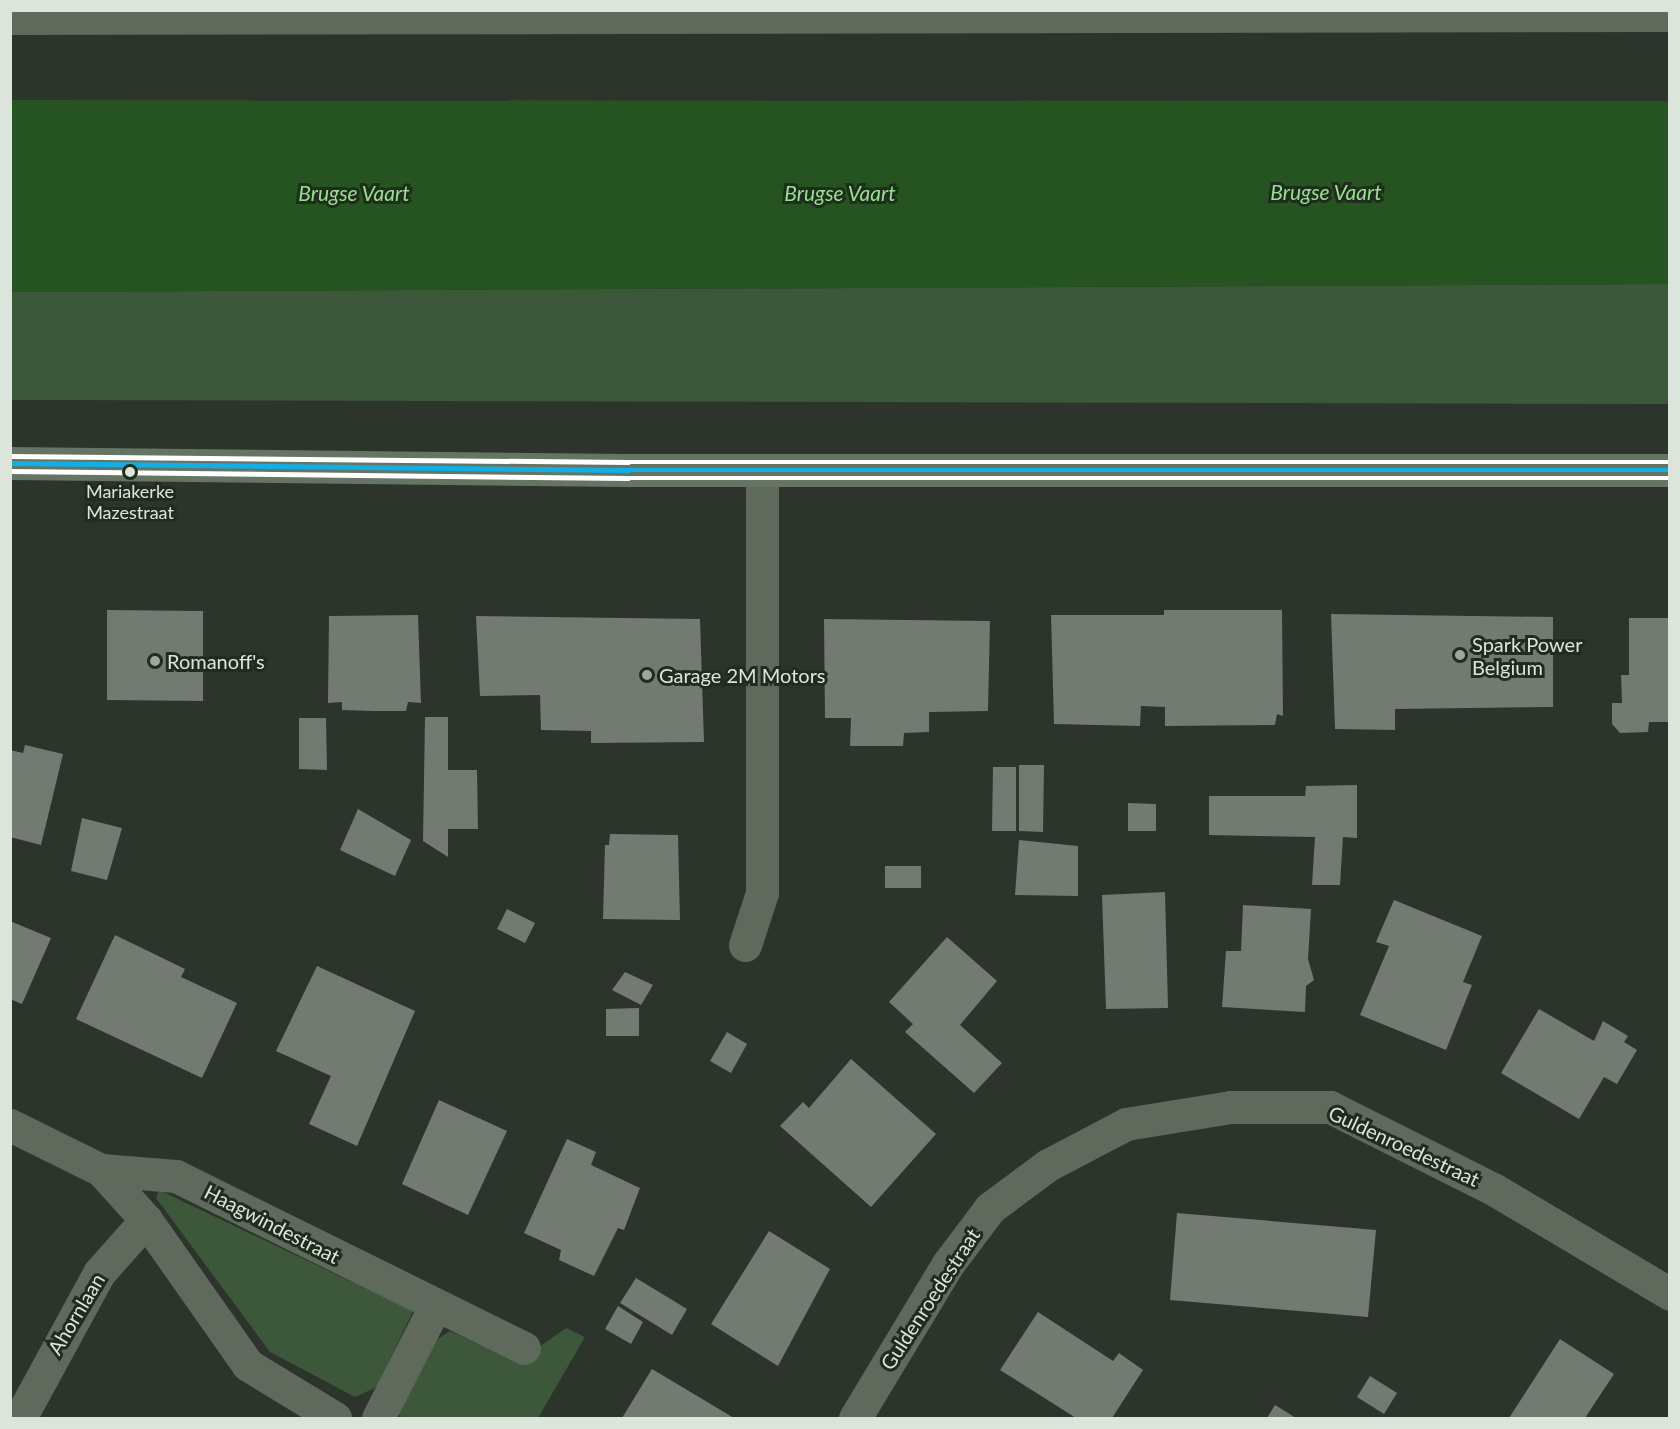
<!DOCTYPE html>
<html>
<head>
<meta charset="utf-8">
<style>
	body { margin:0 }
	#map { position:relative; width:1680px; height:1429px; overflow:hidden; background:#2c342c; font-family:Lato,sans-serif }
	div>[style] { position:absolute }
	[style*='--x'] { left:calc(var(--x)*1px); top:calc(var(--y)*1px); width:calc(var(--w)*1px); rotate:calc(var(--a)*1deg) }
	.green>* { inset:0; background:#3d573b }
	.water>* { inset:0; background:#255420 }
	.building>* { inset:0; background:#737a72 }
	.minor>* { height:33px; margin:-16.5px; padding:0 16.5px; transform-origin:16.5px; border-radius:16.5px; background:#5f6a5d }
	.primary>* { height:33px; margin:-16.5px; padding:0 16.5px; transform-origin:16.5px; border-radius:16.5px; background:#667464 }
	.bus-1>* { height:4.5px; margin:-2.25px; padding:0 2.25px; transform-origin:2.25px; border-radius:2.25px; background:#13aee6 }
	.bus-2>* { height:4.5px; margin:-2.25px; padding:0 2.25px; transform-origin:2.25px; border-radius:2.25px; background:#fff }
	.bus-3>* { height:4.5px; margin:-2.25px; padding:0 2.25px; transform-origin:2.25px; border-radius:2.25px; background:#fff }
	.dots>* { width:16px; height:16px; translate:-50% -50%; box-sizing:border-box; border:3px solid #202d1e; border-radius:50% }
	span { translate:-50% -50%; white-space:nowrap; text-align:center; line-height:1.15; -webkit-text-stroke:6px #202d1e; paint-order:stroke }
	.bus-label { font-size:18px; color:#dce5db }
	.poi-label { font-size:20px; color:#dce5db }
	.left { translate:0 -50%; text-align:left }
	.street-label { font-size:20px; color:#dce5db }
	.water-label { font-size:21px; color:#97e08f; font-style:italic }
	.frame { position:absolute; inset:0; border:12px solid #dce5db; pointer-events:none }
</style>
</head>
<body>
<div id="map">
	<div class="green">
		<i style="clip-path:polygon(1669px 284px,1669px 404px,11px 400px,11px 292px)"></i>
		<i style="clip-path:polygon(159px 1190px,413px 1311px,377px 1387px,355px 1397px,270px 1352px,156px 1198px)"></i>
		<i style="clip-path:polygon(566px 1328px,585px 1337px,538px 1418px,402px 1418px,396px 1411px,426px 1347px,450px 1331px,518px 1362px)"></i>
	</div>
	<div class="water">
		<i style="clip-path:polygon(10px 100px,1669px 101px,1669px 284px,11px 292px)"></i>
	</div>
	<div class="building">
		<i style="clip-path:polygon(107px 610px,203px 611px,203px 701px,107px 700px)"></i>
		<i style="clip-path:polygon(1164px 610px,1282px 610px,1283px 716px,1277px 714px,1275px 725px,1165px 726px,1165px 707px,1141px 706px,1140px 726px,1054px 724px,1051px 615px,1164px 615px)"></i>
		<i style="clip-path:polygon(1331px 614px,1553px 617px,1553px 707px,1395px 709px,1395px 730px,1335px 729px)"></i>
		<i style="clip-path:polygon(418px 615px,421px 703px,408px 702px,406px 711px,374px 711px,342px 710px,342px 702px,328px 703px,329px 616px)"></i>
		<i style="clip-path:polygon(476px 616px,700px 619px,704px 742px,591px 743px,591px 731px,541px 730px,540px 695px,480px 696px)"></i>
		<i style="clip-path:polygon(1629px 618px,1670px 618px,1670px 722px,1649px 722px,1648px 732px,1620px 733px,1612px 724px,1612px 703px,1622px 703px,1621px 675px,1629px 675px)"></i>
		<i style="clip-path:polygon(824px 619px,990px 621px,988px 711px,929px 712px,929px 732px,904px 733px,903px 746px,850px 746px,851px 718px,825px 718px)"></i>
		<i style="clip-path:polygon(425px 717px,448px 717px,448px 770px,477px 770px,478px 829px,448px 829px,448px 857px,423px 841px)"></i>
		<i style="clip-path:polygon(299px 718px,326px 718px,327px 770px,299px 769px)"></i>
		<i style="clip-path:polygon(25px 745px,63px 754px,41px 845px,10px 837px,10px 750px,23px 753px)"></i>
		<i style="clip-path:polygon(1019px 765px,1044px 765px,1043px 832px,1019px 831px)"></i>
		<i style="clip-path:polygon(993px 767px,1016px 767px,1016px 831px,992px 831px)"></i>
		<i style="clip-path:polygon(1357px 785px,1357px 838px,1343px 837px,1340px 885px,1312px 885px,1315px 837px,1209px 835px,1209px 796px,1305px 796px,1306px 786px)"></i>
		<i style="clip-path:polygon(1128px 803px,1156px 804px,1156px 831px,1128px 831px)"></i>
		<i style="clip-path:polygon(358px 809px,411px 840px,395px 876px,340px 850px)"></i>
		<i style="clip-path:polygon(82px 818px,122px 828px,107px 880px,71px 871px)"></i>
		<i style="clip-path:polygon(610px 834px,678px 835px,680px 920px,603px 919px,605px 845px,609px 845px)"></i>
		<i style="clip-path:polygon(1019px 840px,1078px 846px,1078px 896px,1015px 895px)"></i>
		<i style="clip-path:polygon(885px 866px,921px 866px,921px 888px,885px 888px)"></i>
		<i style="clip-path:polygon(1165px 892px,1168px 1008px,1106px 1009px,1102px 895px)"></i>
		<i style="clip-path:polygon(1394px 900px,1482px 936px,1463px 982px,1472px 985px,1446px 1050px,1360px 1015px,1389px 946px,1376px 942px)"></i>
		<i style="clip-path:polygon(1243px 905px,1311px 909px,1308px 959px,1314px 980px,1306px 986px,1305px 1012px,1222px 1007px,1226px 951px,1241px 951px)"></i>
		<i style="clip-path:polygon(507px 909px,535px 923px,525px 943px,497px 929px)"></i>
		<i style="clip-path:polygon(10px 921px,51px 938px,22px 1004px,10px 999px)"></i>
		<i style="clip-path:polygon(115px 935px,185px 969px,181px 977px,237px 1003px,202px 1078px,76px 1019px)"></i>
		<i style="clip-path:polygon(947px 937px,997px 981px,960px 1025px,1002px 1063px,974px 1093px,905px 1032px,913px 1024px,889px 1002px)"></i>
		<i style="clip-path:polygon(317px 966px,415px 1011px,357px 1146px,309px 1124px,331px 1076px,276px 1051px)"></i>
		<i style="clip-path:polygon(625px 972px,653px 985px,641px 1005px,612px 990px)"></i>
		<i style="clip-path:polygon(639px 1008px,639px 1036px,606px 1036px,606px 1009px)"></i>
		<i style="clip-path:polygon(1539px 1009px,1594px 1041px,1603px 1021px,1628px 1036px,1624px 1042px,1637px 1050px,1617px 1084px,1604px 1077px,1579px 1119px,1501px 1073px)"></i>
		<i style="clip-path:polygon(727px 1032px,747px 1044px,731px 1073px,710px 1061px)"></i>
		<i style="clip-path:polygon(851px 1059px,936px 1134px,871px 1207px,780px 1126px,803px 1102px,809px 1108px)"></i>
		<i style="clip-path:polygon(439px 1100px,507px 1131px,468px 1215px,402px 1184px)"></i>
		<i style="clip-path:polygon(567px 1139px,596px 1152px,591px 1165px,640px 1188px,624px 1230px,618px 1228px,594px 1276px,559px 1260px,561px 1250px,524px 1233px)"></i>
		<i style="clip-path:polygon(1177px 1213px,1376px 1230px,1368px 1317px,1170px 1300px)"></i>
		<i style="clip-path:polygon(769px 1231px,830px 1269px,778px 1366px,711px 1324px)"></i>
		<i style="clip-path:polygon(636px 1278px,687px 1309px,672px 1335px,620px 1303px)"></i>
		<i style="clip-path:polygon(618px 1306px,643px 1322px,631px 1344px,605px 1329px)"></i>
		<i style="clip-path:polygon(1038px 1312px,1113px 1361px,1119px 1353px,1143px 1370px,1112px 1418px,1076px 1418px,1000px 1370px)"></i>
		<i style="clip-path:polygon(1560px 1339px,1614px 1374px,1585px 1418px,1509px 1418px)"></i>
		<i style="clip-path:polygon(652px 1369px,734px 1418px,622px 1418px)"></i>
		<i style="clip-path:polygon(1370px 1376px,1397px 1393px,1384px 1414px,1357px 1397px)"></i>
		<i style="clip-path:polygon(1275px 1405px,1296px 1418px,1267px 1418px)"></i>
	</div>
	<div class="minor">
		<i style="--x:10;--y:18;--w:1660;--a:-0.1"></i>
		<i style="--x:745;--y:945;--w:55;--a:-71.9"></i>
		<i style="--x:762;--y:893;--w:423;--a:-90"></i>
		<i style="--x:10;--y:1125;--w:102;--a:26.3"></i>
		<i style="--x:101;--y:1170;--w:67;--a:48"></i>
		<i style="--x:146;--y:1220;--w:177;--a:54.9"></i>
		<i style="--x:248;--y:1365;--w:102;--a:31.3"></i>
		<i style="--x:101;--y:1170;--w:75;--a:4.6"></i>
		<i style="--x:176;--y:1176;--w:388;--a:26.3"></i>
		<i style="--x:20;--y:1418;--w:165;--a:-61.4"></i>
		<i style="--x:99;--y:1273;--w:71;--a:-48.4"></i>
		<i style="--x:378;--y:1418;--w:126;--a:-63"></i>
		<i style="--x:855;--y:1418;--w:180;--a:-58.9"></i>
		<i style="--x:948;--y:1264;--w:70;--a:-53.1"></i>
		<i style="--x:990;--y:1208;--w:72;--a:-36.6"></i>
		<i style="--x:1048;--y:1165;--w:88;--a:-27.7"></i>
		<i style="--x:1126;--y:1124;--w:106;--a:-9.2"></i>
		<i style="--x:1231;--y:1107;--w:99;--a:0"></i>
		<i style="--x:1330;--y:1107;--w:185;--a:26.7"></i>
		<i style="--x:1495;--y:1190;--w:204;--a:30.7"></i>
	</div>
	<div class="primary">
		<i style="--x:10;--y:463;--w:618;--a:0.65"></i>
		<i style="--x:628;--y:470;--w:1042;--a:0"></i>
	</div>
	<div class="bus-1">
		<i style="--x:10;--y:463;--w:618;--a:0.65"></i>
		<i style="--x:628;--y:470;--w:1042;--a:0"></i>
	</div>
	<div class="bus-2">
		<i style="--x:10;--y:471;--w:618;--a:0.65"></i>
		<i style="--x:628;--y:478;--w:1042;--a:0"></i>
	</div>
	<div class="bus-3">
		<i style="--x:10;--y:456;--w:618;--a:0.56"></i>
		<i style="--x:628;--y:462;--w:1042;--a:0"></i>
	</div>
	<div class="dots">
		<i style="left:130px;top:472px;background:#dce5db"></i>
		<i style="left:1460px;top:655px;background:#9ea79e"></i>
		<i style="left:155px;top:661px;background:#9ea79e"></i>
		<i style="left:647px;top:675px;background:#9ea79e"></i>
	</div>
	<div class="bus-label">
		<span style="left:130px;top:502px">Mariakerke<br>Mazestraat</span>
	</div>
	<div class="poi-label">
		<span class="left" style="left:1472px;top:656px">Spark Power<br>Belgium</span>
		<span class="left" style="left:167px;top:661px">Romanoff's</span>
		<span class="left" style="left:659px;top:675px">Garage 2M Motors</span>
	</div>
	<div class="street-label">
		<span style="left:1404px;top:1146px;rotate:25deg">Guldenroedestraat</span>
		<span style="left:272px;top:1224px;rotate:27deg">Haagwindestraat</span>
		<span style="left:930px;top:1299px;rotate:-57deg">Guldenroedestraat</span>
		<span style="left:76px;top:1314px;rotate:-59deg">Ahornlaan</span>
	</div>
	<div class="water-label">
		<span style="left:1326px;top:192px">Brugse Vaart</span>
		<span style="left:354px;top:193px">Brugse Vaart</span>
		<span style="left:840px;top:193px">Brugse Vaart</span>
	</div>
	<div class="frame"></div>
</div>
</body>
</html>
